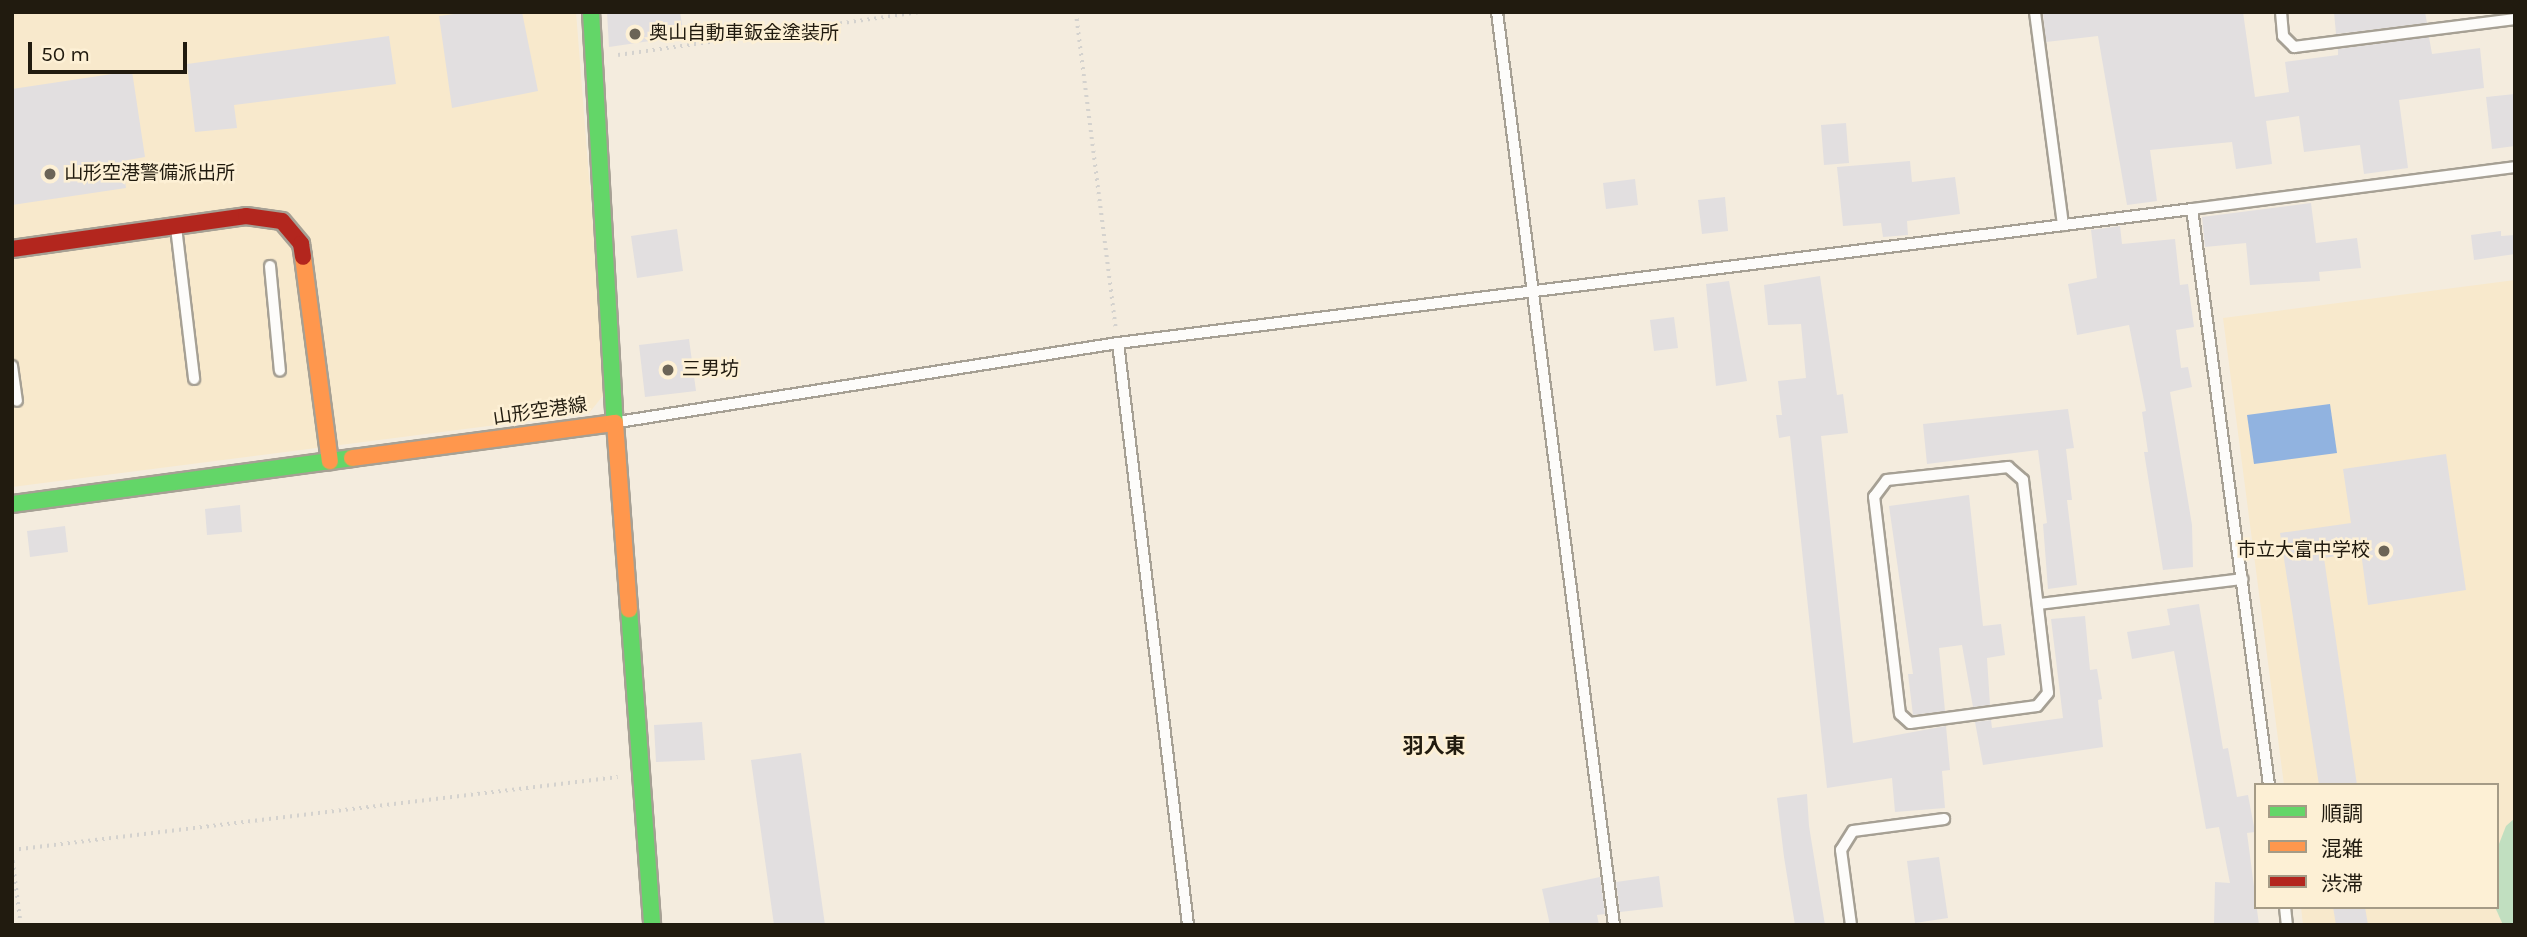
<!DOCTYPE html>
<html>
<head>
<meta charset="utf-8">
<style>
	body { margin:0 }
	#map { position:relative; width:2527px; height:937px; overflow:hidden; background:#f4ecde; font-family:Karla,"Noto Sans JP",sans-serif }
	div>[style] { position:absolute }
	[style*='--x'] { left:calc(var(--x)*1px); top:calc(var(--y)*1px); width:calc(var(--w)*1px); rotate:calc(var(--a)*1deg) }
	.built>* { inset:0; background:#f8e9cc }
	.green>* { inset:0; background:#c1dfc0 }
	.water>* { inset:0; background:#91b3e0 }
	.building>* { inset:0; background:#e2dfe0 }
	.path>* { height:3.5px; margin-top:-1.75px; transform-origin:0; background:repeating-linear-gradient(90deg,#d4d2ce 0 2px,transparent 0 7px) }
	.roads { filter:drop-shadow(2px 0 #a6a094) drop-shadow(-2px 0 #a6a094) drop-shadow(0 2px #a6a094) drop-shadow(0 -2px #a6a094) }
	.lane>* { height:10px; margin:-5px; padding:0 5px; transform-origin:5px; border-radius:5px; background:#fdfcfa }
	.fast>* { height:16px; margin:-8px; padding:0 8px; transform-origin:8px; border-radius:8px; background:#63d668 }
	.slow>* { height:16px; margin:-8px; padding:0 8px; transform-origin:8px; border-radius:8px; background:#ff974d }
	.jam>* { height:16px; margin:-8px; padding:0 8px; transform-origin:8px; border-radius:8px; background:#b3261e }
	.dots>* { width:19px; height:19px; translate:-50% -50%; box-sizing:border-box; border:4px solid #fdf0d5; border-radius:50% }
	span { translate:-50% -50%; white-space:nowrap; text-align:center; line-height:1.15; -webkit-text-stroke:5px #fdf0d5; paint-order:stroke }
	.poi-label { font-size:19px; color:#211b0f }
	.left { translate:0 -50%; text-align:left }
	.right { translate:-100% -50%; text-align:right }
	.street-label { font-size:19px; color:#211b0f }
	.neighbourhood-label { font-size:21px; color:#211b0f; font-weight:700 }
	.frame { position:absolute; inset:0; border:14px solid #211b0f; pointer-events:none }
	.legend { position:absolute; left:2254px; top:783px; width:245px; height:126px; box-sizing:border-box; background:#fdf0d5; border:2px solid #a59b86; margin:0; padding:9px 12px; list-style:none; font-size:21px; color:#211b0f }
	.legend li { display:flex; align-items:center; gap:14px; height:35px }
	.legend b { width:35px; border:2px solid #a59b86 }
	.scale { position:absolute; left:28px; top:42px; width:159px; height:32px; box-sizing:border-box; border:4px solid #211b0f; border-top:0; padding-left:9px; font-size:21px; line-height:24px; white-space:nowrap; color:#211b0f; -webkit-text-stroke:5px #fdf0d5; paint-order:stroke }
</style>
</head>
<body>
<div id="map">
	<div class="built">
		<i style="clip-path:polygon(12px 12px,576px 12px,606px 392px,589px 413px,12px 487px)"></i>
		<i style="clip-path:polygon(2515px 280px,2515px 925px,2303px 925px,2301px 907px,2497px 907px,2497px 785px,2284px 785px,2223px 318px)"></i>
	</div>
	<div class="green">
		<i style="clip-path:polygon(2515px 818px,2515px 925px,2503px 925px,2495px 907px,2497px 849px,2506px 826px)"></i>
	</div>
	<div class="water">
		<i style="clip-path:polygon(2330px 404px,2337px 453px,2254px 464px,2247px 415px)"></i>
	</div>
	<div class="building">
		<i style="clip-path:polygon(470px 12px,522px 12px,538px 91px,452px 108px,439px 16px)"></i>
		<i style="clip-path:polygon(607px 12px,680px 12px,684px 36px,609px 47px)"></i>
		<i style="clip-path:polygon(2043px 12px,2243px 12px,2255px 97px,2289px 92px,2285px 62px,2338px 55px,2338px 49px,2429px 37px,2432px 54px,2480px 48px,2484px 88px,2399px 100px,2408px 168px,2364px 174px,2360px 145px,2304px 152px,2299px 116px,2266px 121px,2272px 164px,2236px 169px,2232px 142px,2150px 150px,2157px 201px,2127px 205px,2098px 36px,2046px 42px)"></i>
		<i style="clip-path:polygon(2334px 12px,2425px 12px,2427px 23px,2336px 34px)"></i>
		<i style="clip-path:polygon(389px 36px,396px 84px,234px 105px,237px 128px,195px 132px,187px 64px)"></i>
		<i style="clip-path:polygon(132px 71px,145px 157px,122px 161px,126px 188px,12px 205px,12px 89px)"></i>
		<i style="clip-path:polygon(2515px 94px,2515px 146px,2492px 149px,2486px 97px)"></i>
		<i style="clip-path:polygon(1846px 123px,1849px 163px,1824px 165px,1821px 125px)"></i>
		<i style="clip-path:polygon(1910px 161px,1912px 182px,1955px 177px,1960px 214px,1907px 221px,1908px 235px,1883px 237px,1881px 223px,1843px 226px,1837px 167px)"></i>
		<i style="clip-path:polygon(1635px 179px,1638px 205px,1606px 209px,1603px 183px)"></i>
		<i style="clip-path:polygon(1725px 197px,1728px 231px,1702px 234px,1698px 200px)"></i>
		<i style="clip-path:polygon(2311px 203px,2316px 243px,2357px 238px,2361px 268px,2319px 272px,2320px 281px,2250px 285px,2246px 243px,2205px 247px,2202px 217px)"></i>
		<i style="clip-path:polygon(2120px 226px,2122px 244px,2175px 239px,2180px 285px,2188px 284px,2194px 327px,2176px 330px,2181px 368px,2188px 367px,2192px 387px,2170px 392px,2192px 525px,2193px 567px,2163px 570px,2144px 452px,2148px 452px,2142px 412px,2146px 411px,2129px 325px,2077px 335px,2068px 284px,2097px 278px,2091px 230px)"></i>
		<i style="clip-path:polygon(677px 229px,683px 271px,637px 278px,631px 236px)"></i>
		<i style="clip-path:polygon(2501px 231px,2501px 236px,2515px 235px,2515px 254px,2474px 260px,2471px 235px)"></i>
		<i style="clip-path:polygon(1820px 276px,1837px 395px,1843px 394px,1848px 433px,1821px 436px,1853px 743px,1946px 726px,1950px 770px,1942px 771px,1945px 808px,1895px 812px,1892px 778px,1827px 788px,1790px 436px,1779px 438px,1776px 415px,1782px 415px,1778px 381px,1806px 378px,1801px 324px,1768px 325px,1764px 285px)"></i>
		<i style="clip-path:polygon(1729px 281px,1747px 381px,1716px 386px,1706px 284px)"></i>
		<i style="clip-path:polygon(1674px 317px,1678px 348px,1654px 351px,1650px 320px)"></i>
		<i style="clip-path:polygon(689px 339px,696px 391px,645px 397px,639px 345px)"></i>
		<i style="clip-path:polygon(2068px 409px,2074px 448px,2066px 449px,2072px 500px,2067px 500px,2077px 585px,2048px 589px,2043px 524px,2047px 523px,2038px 450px,1927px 464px,1923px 424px)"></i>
		<i style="clip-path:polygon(2446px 454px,2466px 590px,2368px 605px,2361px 552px,2324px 558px,2357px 785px,2319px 785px,2280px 533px,2351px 523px,2343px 469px)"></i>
		<i style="clip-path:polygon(1969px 495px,1983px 626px,2001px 624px,2005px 655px,1987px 658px,1990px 705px,1973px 707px,1962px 645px,1939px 648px,1945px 711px,1913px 715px,1908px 674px,1913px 674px,1889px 506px)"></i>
		<i style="clip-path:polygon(240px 505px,242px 532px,207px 535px,205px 509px)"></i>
		<i style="clip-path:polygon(65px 526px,68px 552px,30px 557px,27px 531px)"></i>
		<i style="clip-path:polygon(2199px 604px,2223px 749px,2228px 748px,2237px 797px,2248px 795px,2255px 832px,2247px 833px,2259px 925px,2214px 925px,2215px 882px,2230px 883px,2219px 827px,2206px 829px,2174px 651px,2132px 659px,2127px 632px,2170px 625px,2167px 609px)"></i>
		<i style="clip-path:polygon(2085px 616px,2090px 670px,2097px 669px,2102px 699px,2098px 700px,2103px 747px,1983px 765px,1975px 722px,1991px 720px,1992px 728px,2063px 718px,2051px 619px)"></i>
		<i style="clip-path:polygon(702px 722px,705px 760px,656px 762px,654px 725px)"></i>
		<i style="clip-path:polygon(801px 753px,825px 925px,774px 925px,751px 760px)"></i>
		<i style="clip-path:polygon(1807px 794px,1809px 826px,1825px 925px,1795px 925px,1784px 857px,1777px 798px)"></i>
		<i style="clip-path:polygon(1939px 857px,1948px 918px,1915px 923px,1907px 861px)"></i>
		<i style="clip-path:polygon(1659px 876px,1663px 907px,1620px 912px,1616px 882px)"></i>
		<i style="clip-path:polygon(1600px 877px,1605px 914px,1597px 915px,1599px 925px,1550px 925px,1542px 889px)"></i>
		<i style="clip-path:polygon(2333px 907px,2365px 907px,2368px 925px,2336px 925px)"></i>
	</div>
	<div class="path">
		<i style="--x:1076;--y:12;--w:318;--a:82.8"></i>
		<i style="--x:618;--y:55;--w:306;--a:-8.1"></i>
		<i style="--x:12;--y:850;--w:610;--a:-6.87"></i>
		<i style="--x:12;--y:854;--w:72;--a:82.8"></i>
	</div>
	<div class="roads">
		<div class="lane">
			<i style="--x:1497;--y:12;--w:920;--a:82.7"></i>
			<i style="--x:2035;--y:12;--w:215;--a:82.5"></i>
			<i style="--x:2281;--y:12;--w:24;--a:85"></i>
			<i style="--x:2283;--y:36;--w:16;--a:45"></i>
			<i style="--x:2294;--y:47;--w:223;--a:-7.2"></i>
			<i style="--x:176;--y:227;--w:153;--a:83.2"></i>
			<i style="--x:270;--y:266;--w:105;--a:84.6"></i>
			<i style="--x:1118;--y:343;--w:586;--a:83.14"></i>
			<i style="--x:12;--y:366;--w:35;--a:82"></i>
			<i style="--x:618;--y:422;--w:506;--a:-8.98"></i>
			<i style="--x:1118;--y:343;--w:1082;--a:-7.11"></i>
			<i style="--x:2008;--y:467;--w:20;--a:41"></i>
			<i style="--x:2023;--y:480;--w:214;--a:83.3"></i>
			<i style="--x:2048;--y:693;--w:17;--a:130"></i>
			<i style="--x:2037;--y:706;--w:128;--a:172.4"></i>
			<i style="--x:1910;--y:723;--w:13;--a:-138"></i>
			<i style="--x:1900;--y:714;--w:219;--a:-96.8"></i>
			<i style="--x:1874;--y:497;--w:21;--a:-53"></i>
			<i style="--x:1887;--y:480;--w:122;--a:-6.1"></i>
			<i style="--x:2039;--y:604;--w:205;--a:-7"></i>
			<i style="--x:2269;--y:785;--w:581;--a:-97.61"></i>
			<i style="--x:2192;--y:209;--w:326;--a:-7.4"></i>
			<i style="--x:2285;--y:907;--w:18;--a:84"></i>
			<i style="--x:1851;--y:925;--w:76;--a:-97.6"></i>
			<i style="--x:1841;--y:850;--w:22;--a:-58"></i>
			<i style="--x:1853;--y:831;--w:92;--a:-7.5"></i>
		</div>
		<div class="fast">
			<i style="--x:591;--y:12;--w:412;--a:86.7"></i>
			<i style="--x:12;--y:504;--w:343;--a:-7.7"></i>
			<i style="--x:629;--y:609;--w:317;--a:85.8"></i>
		</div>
		<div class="slow">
			<i style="--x:303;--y:257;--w:206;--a:82.5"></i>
			<i style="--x:352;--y:458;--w:265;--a:-7.6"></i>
			<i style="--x:615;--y:423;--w:187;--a:85.7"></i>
		</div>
		<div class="jam">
			<i style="--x:12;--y:249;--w:236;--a:-8"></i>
			<i style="--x:246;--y:216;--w:36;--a:8"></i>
			<i style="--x:282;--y:221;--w:30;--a:50"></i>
			<i style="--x:301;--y:244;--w:13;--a:81"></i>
		</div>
	</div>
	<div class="dots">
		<i style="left:635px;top:34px;background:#6b6457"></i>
		<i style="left:50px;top:174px;background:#6b6457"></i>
		<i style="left:668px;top:370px;background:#6b6457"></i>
		<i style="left:2384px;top:551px;background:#6b6457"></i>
	</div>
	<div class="poi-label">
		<span class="left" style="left:649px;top:34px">奥山自動車鈑金塗装所</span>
		<span class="left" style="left:64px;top:174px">山形空港警備派出所</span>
		<span class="left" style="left:682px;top:370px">三男坊</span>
		<span class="right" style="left:2370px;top:551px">市立大富中学校</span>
	</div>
	<div class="street-label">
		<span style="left:540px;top:412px;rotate:-8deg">山形空港線</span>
	</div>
	<div class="neighbourhood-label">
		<span style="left:1434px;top:746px">羽入東</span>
	</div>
	<div class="frame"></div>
	<ul class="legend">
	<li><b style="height:9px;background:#63d668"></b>順調</li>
	<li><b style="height:9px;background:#ff974d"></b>混雑</li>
	<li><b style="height:9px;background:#b3261e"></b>渋滞</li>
	</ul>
	<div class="scale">50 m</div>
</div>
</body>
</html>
